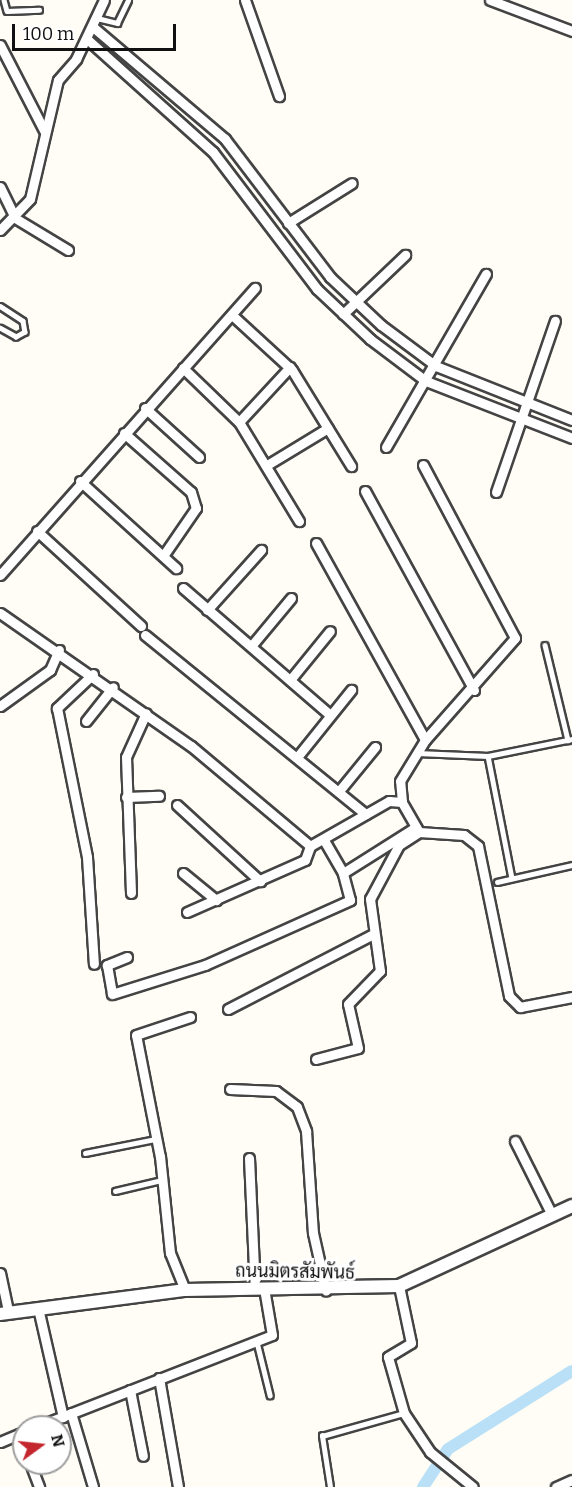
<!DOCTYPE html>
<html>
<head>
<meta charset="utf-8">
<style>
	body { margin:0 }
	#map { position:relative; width:572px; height:1487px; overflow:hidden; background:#fffdf5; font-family:Bitter,Sarabun,serif }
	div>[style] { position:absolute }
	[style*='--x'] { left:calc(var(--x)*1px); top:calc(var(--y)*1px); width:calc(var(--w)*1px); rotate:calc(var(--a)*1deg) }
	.canal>* { height:12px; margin:-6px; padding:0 6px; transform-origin:6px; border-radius:6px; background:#b9e0f7 }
	.roads { filter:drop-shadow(2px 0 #444) drop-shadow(-2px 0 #444) drop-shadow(0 2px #444) drop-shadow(0 -2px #444) }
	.service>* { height:4.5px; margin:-2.25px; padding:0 2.25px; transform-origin:2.25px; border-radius:2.25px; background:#fff }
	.minor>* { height:9px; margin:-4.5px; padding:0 4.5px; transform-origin:4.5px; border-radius:4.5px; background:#fff }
	.tertiary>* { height:12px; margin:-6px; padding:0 6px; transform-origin:6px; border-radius:6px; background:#fff }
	span { translate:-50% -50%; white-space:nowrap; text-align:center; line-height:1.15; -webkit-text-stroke:6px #fff; paint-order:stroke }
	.street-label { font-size:18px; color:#111 }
	.north { position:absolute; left:12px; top:1415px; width:60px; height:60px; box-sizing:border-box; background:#fff; border:2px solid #a0a0a0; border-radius:50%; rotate:75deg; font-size:16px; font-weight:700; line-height:24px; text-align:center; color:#111 }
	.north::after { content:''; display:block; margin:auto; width:21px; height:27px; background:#c4262e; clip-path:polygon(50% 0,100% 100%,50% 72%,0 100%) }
	.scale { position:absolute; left:12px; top:24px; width:164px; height:27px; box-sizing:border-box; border:3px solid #111; border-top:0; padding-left:8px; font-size:18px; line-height:21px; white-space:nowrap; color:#111; -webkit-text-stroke:4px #fff; paint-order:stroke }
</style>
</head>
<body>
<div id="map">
	<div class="canal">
		<i style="--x:423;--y:1487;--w:45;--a:-56.7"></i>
		<i style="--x:448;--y:1449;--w:146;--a:-32.2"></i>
	</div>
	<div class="roads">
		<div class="service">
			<i style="--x:4;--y:0;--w:11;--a:75"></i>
			<i style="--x:7;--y:11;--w:32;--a:-2"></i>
			<i style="--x:97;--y:18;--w:21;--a:14"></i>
			<i style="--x:117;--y:23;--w:25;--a:-64"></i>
			<i style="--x:0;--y:306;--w:27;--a:33"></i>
			<i style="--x:23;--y:321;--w:11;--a:80"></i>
			<i style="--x:25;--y:332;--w:10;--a:151"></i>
			<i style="--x:16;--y:337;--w:18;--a:-151"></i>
			<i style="--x:545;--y:645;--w:98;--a:76.4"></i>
			<i style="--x:417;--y:753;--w:71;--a:2.4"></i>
			<i style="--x:488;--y:756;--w:86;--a:-11.4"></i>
			<i style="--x:488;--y:756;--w:124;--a:78.9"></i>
			<i style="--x:497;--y:882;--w:77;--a:-12.8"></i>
			<i style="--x:85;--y:1153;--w:72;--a:-11.2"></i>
			<i style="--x:115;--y:1191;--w:48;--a:-13.2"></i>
			<i style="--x:257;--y:1342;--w:55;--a:76.2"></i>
			<i style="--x:330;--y:1487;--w:52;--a:-98.9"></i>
			<i style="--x:322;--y:1436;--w:85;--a:-15.7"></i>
		</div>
		<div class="minor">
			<i style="--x:245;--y:0;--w:102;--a:70.5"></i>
			<i style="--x:490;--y:0;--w:88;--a:20.7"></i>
			<i style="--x:93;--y:27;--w:173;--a:40.3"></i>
			<i style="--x:225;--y:139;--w:173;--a:52.7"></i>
			<i style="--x:330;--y:277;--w:70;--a:43.3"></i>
			<i style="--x:381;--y:325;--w:69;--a:36.7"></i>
			<i style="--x:436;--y:366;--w:146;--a:21.7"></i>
			<i style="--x:87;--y:39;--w:169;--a:41.9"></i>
			<i style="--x:213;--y:152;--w:172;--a:52.8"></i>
			<i style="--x:317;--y:289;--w:73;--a:43.3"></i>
			<i style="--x:370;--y:339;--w:70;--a:36.9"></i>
			<i style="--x:426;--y:381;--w:157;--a:21.3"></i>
			<i style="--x:0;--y:45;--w:98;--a:62.7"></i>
			<i style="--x:0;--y:187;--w:34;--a:64"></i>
			<i style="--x:15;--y:218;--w:62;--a:31.1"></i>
			<i style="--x:288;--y:223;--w:75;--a:-32"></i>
			<i style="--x:0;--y:230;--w:43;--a:-45.9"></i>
			<i style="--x:30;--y:199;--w:122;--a:-76.8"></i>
			<i style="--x:58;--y:80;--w:28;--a:-49"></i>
			<i style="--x:76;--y:59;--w:65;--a:-64.6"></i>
			<i style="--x:343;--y:314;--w:86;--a:-43.6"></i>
			<i style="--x:232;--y:315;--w:81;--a:42.5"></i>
			<i style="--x:292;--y:370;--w:113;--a:58.4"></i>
			<i style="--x:183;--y:368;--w:78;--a:44"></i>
			<i style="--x:239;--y:422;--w:116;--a:58.8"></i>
			<i style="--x:145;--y:408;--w:73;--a:42.2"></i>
			<i style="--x:239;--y:422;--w:75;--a:-47.2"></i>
			<i style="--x:124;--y:433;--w:89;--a:41.4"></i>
			<i style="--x:191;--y:492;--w:17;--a:73"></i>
			<i style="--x:196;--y:508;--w:58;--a:124.5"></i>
			<i style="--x:386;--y:447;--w:200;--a:-60"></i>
			<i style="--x:267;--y:465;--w:71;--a:-31.2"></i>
			<i style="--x:80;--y:481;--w:130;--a:42.2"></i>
			<i style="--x:365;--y:491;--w:227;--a:61.3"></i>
			<i style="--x:496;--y:492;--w:181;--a:-71"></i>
			<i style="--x:37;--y:531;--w:141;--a:42.4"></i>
			<i style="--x:316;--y:543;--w:225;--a:61"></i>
			<i style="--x:0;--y:575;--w:384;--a:-48.4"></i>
			<i style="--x:183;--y:588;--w:194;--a:40.8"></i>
			<i style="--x:207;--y:610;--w:81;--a:-48"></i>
			<i style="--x:0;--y:613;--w:233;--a:34.9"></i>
			<i style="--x:191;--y:746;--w:155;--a:40"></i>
			<i style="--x:310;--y:846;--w:91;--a:-29.7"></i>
			<i style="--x:389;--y:801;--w:13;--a:4"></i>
			<i style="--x:145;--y:635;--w:284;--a:39.1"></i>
			<i style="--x:252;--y:645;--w:61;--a:-50.3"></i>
			<i style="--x:93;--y:674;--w:50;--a:136.6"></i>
			<i style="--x:57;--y:708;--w:152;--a:78.6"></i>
			<i style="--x:87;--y:857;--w:107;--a:86.3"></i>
			<i style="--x:290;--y:680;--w:63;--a:-50.8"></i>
			<i style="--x:0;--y:706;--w:62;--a:-35.8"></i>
			<i style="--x:50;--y:670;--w:22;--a:-66"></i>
			<i style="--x:86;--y:721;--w:43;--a:-51.5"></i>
			<i style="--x:298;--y:756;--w:85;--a:-51.2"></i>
			<i style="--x:339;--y:791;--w:57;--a:-50.7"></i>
			<i style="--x:126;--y:797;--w:33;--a:-2"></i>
			<i style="--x:177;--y:805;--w:113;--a:42.5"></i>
			<i style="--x:419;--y:832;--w:34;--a:-120"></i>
			<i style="--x:402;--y:802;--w:21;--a:-95"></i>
			<i style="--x:400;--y:781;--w:48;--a:-58.6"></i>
			<i style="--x:425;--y:740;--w:136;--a:-48.6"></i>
			<i style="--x:515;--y:638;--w:196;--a:-118"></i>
			<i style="--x:419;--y:832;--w:45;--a:3.8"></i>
			<i style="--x:464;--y:835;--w:18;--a:38"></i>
			<i style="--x:478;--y:846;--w:153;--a:78.3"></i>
			<i style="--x:509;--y:996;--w:16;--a:45"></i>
			<i style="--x:520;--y:1007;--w:53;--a:-10.9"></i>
			<i style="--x:183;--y:873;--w:43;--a:39.3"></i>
			<i style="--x:343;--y:873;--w:86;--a:-32.2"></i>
			<i style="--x:131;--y:893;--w:136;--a:-92.1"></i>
			<i style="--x:126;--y:757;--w:48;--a:-65.6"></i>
			<i style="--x:187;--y:912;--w:129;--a:-23.8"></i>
			<i style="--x:305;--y:860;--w:15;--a:-70"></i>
			<i style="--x:127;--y:957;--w:22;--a:158"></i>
			<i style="--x:107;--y:965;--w:29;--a:80"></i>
			<i style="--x:112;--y:994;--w:97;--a:-17.3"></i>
			<i style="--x:205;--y:965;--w:159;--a:-24.1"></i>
			<i style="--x:350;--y:900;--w:28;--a:-105"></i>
			<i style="--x:343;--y:873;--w:39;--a:-120"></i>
			<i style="--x:228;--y:1009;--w:163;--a:-27.3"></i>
			<i style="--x:316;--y:1059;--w:43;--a:-14.7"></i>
			<i style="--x:358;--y:1048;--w:45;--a:-102.8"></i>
			<i style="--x:348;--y:1004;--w:46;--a:-45.9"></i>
			<i style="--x:380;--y:971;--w:73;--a:-97.9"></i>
			<i style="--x:370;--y:899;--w:61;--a:-61.8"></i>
			<i style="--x:399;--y:845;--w:24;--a:-33"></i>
			<i style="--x:230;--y:1089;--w:46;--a:2.5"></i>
			<i style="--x:276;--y:1091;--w:26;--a:37"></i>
			<i style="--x:297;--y:1107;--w:26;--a:69"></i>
			<i style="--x:306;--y:1131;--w:102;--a:86.1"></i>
			<i style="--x:313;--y:1233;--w:59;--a:77.4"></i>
			<i style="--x:515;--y:1141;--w:83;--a:63.4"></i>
			<i style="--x:249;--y:1158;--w:130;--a:87.4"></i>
			<i style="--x:0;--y:1273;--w:40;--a:78"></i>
			<i style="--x:399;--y:1286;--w:58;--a:78.1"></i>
			<i style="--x:411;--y:1343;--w:27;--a:149"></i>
			<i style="--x:388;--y:1357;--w:58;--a:74.1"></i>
			<i style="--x:404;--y:1413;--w:47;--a:56.3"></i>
			<i style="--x:430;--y:1452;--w:55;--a:39.1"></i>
			<i style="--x:185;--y:1290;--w:40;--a:-112"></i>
			<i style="--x:170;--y:1253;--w:97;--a:-95.9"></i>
			<i style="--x:160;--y:1157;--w:124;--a:-101.1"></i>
			<i style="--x:136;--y:1035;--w:57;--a:-18.4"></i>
			<i style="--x:38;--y:1308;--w:112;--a:77.1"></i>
			<i style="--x:159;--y:1378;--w:111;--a:80.1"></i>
			<i style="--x:130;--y:1390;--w:67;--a:78.9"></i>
			<i style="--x:71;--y:1413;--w:77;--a:73.4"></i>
			<i style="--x:36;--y:1427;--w:253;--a:-21.3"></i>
			<i style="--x:272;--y:1335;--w:48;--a:-99.7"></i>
			<i style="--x:19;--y:1434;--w:15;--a:70"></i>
			<i style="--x:0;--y:1442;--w:26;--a:-23"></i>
			<i style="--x:30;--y:1463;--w:26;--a:69"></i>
			<i style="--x:556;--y:1487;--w:17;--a:-24"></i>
		</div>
		<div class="tertiary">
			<i style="--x:0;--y:1314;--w:187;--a:-7.4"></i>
			<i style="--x:185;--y:1290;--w:214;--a:-1.1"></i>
			<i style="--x:399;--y:1286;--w:191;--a:-24.8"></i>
		</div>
	</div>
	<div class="street-label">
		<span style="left:295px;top:1272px;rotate:1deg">ถนนมิตรสัมพันธ์</span>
	</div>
	<div class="north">N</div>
	<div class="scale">100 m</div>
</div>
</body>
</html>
